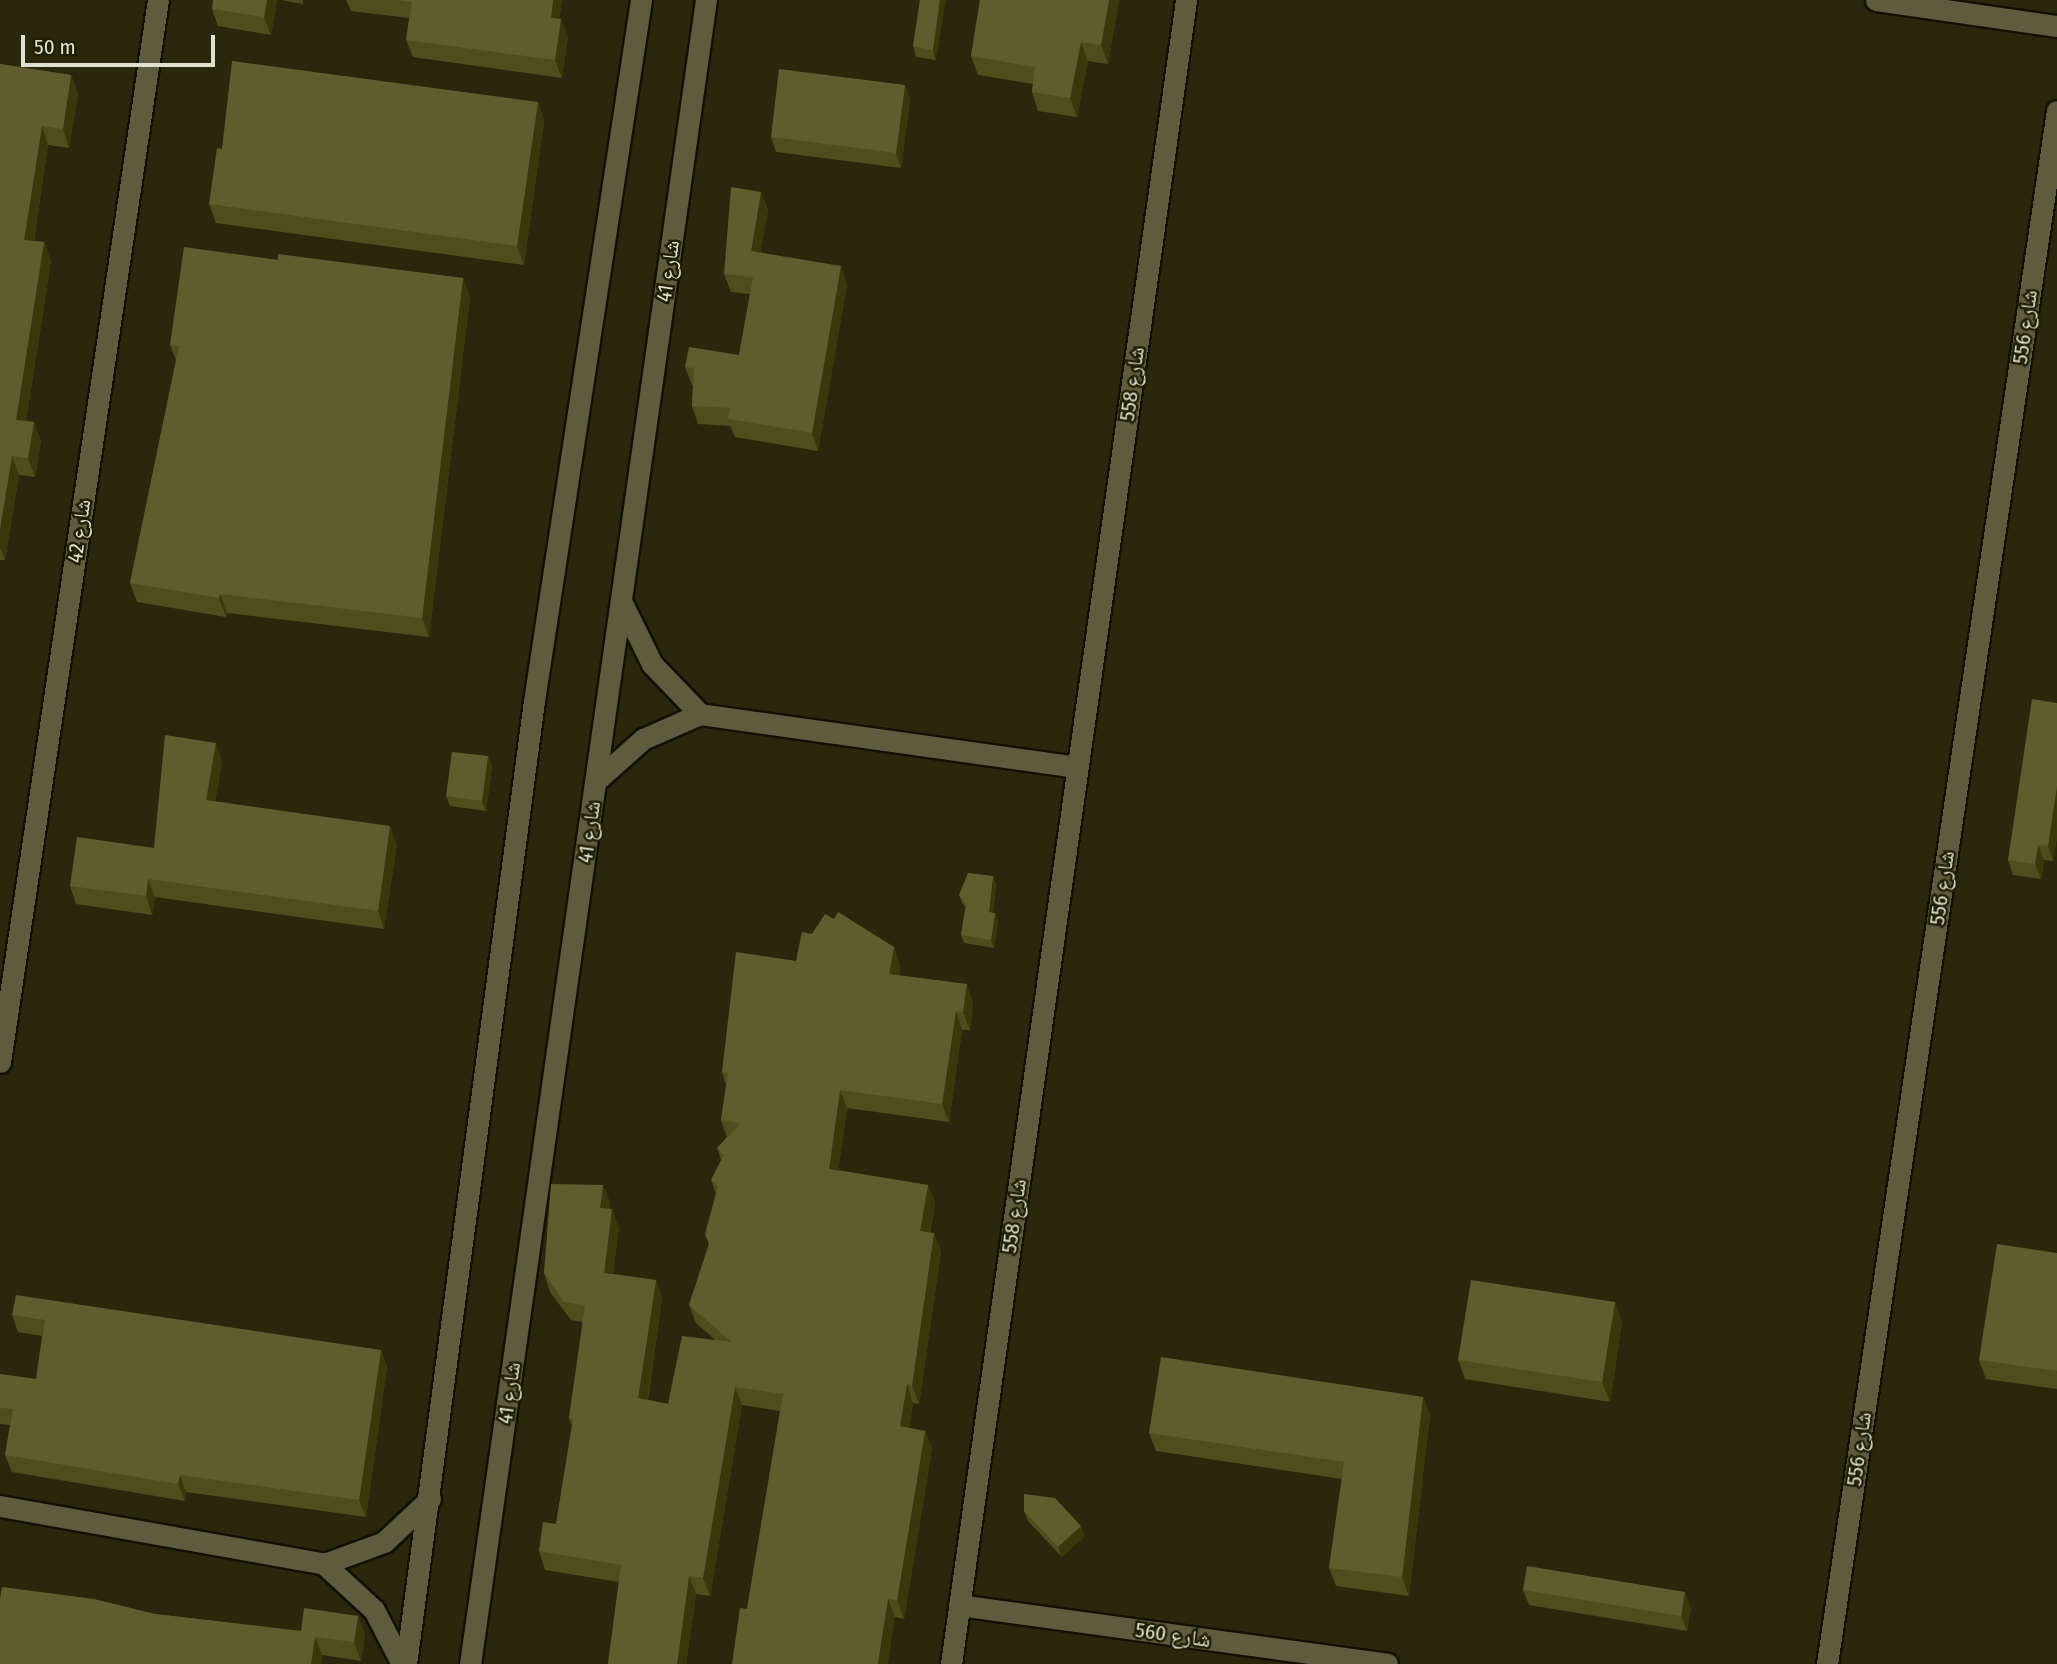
<!DOCTYPE html>
<html>
<head>
<meta charset="utf-8">
<style>
	body { margin:0 }
	#map { position:relative; width:2057px; height:1664px; overflow:hidden; background:#29280d; font-family:"Fira Sans Condensed","Noto Naskh Arabic",sans-serif }
	div>[style] { position:absolute }
	[style*='--x'] { left:calc(var(--x)*1px); top:calc(var(--y)*1px); width:calc(var(--w)*1px); rotate:calc(var(--a)*1deg) }
	.roads { filter:drop-shadow(2px 0 #121100) drop-shadow(-2px 0 #121100) drop-shadow(0 2px #121100) drop-shadow(0 -2px #121100) }
	.street>* { height:21px; margin:-10.5px; padding:0 10.5px; transform-origin:10.5px; border-radius:10.5px; background:#5d5c3f }
	.wall>* { inset:0; background:#4f4d1b }
	.shaded-wall>* { inset:0; background:#39380d }
	.building>* { inset:0; background:#5f5d2e }
	span { translate:-50% -50%; white-space:nowrap; text-align:center; line-height:1.15; -webkit-text-stroke:5px #201f04; paint-order:stroke }
	.street-label { font-size:21px; color:#e0e0d0 }
	.scale { position:absolute; left:21px; top:35px; width:194px; height:32px; box-sizing:border-box; border:4px solid #e0e0d0; border-top:0; padding-left:9px; font-size:21px; line-height:24px; white-space:nowrap; color:#e0e0d0; -webkit-text-stroke:5px #201f04; paint-order:stroke }
</style>
</head>
<body>
<div id="map">
	<div class="roads">
		<div class="street">
			<i style="--x:1876;--y:0;--w:183;--a:8.2"></i>
			<i style="--x:622;--y:603;--w:68;--a:63.8"></i>
			<i style="--x:652;--y:664;--w:69;--a:46.2"></i>
			<i style="--x:597;--y:780;--w:62;--a:-41.7"></i>
			<i style="--x:643;--y:739;--w:62;--a:-23.7"></i>
			<i style="--x:700;--y:714;--w:381;--a:8"></i>
			<i style="--x:0;--y:1062;--w:1074;--a:-81.54"></i>
			<i style="--x:0;--y:1506;--w:329;--a:10.1"></i>
			<i style="--x:324;--y:1564;--w:64;--a:-20.1"></i>
			<i style="--x:384;--y:1542;--w:63;--a:-43.1"></i>
			<i style="--x:324;--y:1564;--w:68;--a:42.6"></i>
			<i style="--x:374;--y:1610;--w:61;--a:62.6"></i>
			<i style="--x:959;--y:1605;--w:432;--a:7.8"></i>
			<i style="--x:406;--y:1664;--w:971;--a:-82.43"></i>
			<i style="--x:534;--y:701;--w:709;--a:-81.32"></i>
			<i style="--x:470;--y:1664;--w:1681;--a:-81.93"></i>
			<i style="--x:951;--y:1664;--w:1681;--a:-81.96"></i>
			<i style="--x:1827;--y:1664;--w:1570;--a:-81.58"></i>
		</div>
	</div>
	<div class="wall">
		<i style="clip-path:polygon(277px 0,271px 35px,218px 26px,212px 9px)"></i>
		<i style="clip-path:polygon(281px 0,303px 0,303px 4px)"></i>
		<i style="clip-path:polygon(346px 0,562px 0,559px 19px,568px 37px,562px 78px,413px 57px,406px 40px,409px 18px,351px 11px)"></i>
		<i style="clip-path:polygon(920px 0,936px 60px,916px 57px,913px 46px)"></i>
		<i style="clip-path:polygon(980px 0,1119px 0,1108px 64px,1088px 61px,1077px 117px,1038px 111px,1032px 92px,1033px 84px,978px 75px,971px 56px)"></i>
		<i style="clip-path:polygon(0 64px,71px 75px,78px 94px,69px 148px,48px 145px,34px 241px,44px 242px,51px 261px,26px 421px,34px 422px,41px 441px,35px 477px,19px 475px,5px 560px,0 560px,0 561px)"></i>
		<i style="clip-path:polygon(905px 85px,910px 100px,901px 168px,776px 152px,771px 137px)"></i>
		<i style="clip-path:polygon(538px 102px,544px 121px,524px 265px,216px 223px,209px 204px,222px 149px)"></i>
		<i style="clip-path:polygon(761px 192px,768px 210px,760px 252px,847px 284px,818px 451px,735px 437px,730px 426px,698px 424px,692px 406px,693px 385px,692px 385px,685px 367px,739px 355px,750px 294px,731px 292px,724px 274px)"></i>
		<i style="clip-path:polygon(278px 260px,463px 278px,470px 297px,429px 637px,227px 613px,226px 617px,137px 602px,130px 583px,176px 360px,170px 345px)"></i>
		<i style="clip-path:polygon(2057px 703px,2057px 837px,2053px 861px,2044px 860px,2041px 879px,2013px 875px,2008px 860px)"></i>
		<i style="clip-path:polygon(488px 756px,492px 766px,486px 811px,450px 806px,446px 796px)"></i>
		<i style="clip-path:polygon(222px 761px,215px 802px,397px 844px,384px 929px,155px 897px,152px 915px,76px 904px,70px 886px,154px 848px)"></i>
		<i style="clip-path:polygon(993px 876px,996px 884px,993px 913px,995px 913px,998px 921px,994px 948px,964px 943px,961px 935px,966px 907px,962px 903px,959px 895px)"></i>
		<i style="clip-path:polygon(834px 919px,894px 947px,900px 965px,899px 976px,973px 1003px,970px 1030px,962px 1030px,949px 1122px,847px 1108px,838px 1170px,928px 1185px,935px 1203px,930px 1233px,934px 1233px,941px 1252px,919px 1404px,913px 1403px,909px 1428px,925px 1431px,932px 1449px,904px 1619px,895px 1617px,747px 1609px,780px 1411px,742px 1405px,710px 1596px,696px 1594px,686px 1664px,608px 1664px,619px 1582px,545px 1570px,539px 1551px,556px 1524px,572px 1426px,569px 1418px,583px 1322px,571px 1320px,550px 1292px,544px 1273px,603px 1185px,610px 1203px,609px 1209px,619px 1228px,613px 1274px,656px 1280px,662px 1298px,648px 1400px,668px 1404px,715px 1340px,696px 1323px,689px 1305px,709px 1244px,716px 1194px,711px 1180px,721px 1160px,717px 1148px,727px 1137px,721px 1120px,726px 1085px,722px 1072px,796px 961px,812px 934px)"></i>
		<i style="clip-path:polygon(2057px 1253px,2057px 1389px,1986px 1379px,1979px 1360px)"></i>
		<i style="clip-path:polygon(1615px 1302px,1622px 1322px,1610px 1402px,1465px 1379px,1458px 1360px)"></i>
		<i style="clip-path:polygon(12px 1315px,381px 1350px,387px 1367px,366px 1517px,186px 1492px,185px 1501px,12px 1472px,5px 1455px,10px 1425px,0 1424px,0 1374px,36px 1379px,42px 1336px,18px 1332px)"></i>
		<i style="clip-path:polygon(1423px 1397px,1430px 1415px,1409px 1596px,1336px 1586px,1329px 1568px,1342px 1479px,1156px 1451px,1149px 1433px)"></i>
		<i style="clip-path:polygon(1024px 1511px,1081px 1526px,1084px 1537px,1062px 1557px,1028px 1521px)"></i>
		<i style="clip-path:polygon(1523px 1590px,1691px 1607px,1687px 1631px,1529px 1605px)"></i>
		<i style="clip-path:polygon(155px 1614px,301px 1631px,358px 1616px,365px 1635px,361px 1661px,322px 1655px,321px 1664px,0 1664px)"></i>
	</div>
	<div class="shaded-wall">
		<i style="clip-path:polygon(267px 0,277px 0,271px 35px,264px 17px)"></i>
		<i style="clip-path:polygon(553px 0,562px 0,557px 35px,551px 18px)"></i>
		<i style="clip-path:polygon(940px 0,946px 0,936px 60px,933px 50px)"></i>
		<i style="clip-path:polygon(1109px 0,1119px 0,1108px 64px,1101px 45px)"></i>
		<i style="clip-path:polygon(561px 19px,568px 37px,562px 78px,555px 60px)"></i>
		<i style="clip-path:polygon(1081px 42px,1088px 61px,1077px 117px,1070px 98px)"></i>
		<i style="clip-path:polygon(71px 75px,78px 94px,69px 148px,63px 129px)"></i>
		<i style="clip-path:polygon(905px 85px,910px 100px,901px 168px,896px 153px)"></i>
		<i style="clip-path:polygon(538px 102px,544px 121px,524px 265px,517px 246px)"></i>
		<i style="clip-path:polygon(42px 126px,48px 145px,31px 259px,24px 240px)"></i>
		<i style="clip-path:polygon(761px 192px,768px 210px,758px 269px,751px 251px)"></i>
		<i style="clip-path:polygon(44px 242px,51px 261px,23px 439px,16px 420px)"></i>
		<i style="clip-path:polygon(841px 266px,847px 284px,818px 451px,812px 433px)"></i>
		<i style="clip-path:polygon(463px 278px,470px 297px,429px 637px,422px 618px)"></i>
		<i style="clip-path:polygon(34px 422px,41px 441px,35px 477px,28px 458px)"></i>
		<i style="clip-path:polygon(12px 456px,19px 475px,5px 560px,0 547px,0 529px)"></i>
		<i style="clip-path:polygon(220px 594px,227px 613px,226px 617px,219px 598px)"></i>
		<i style="clip-path:polygon(216px 743px,222px 761px,212px 818px,206px 800px)"></i>
		<i style="clip-path:polygon(488px 756px,492px 766px,486px 811px,482px 801px)"></i>
		<i style="clip-path:polygon(2057px 786px,2057px 837px,2053px 861px,2048px 846px)"></i>
		<i style="clip-path:polygon(390px 826px,397px 844px,384px 929px,378px 911px)"></i>
		<i style="clip-path:polygon(2038px 845px,2044px 860px,2041px 879px,2035px 864px)"></i>
		<i style="clip-path:polygon(993px 876px,996px 884px,992px 920px,989px 912px)"></i>
		<i style="clip-path:polygon(148px 879px,155px 897px,152px 915px,146px 896px)"></i>
		<i style="clip-path:polygon(995px 913px,998px 921px,994px 948px,991px 940px)"></i>
		<i style="clip-path:polygon(894px 947px,900px 965px,896px 993px,889px 974px)"></i>
		<i style="clip-path:polygon(967px 984px,973px 1003px,970px 1030px,963px 1012px)"></i>
		<i style="clip-path:polygon(956px 1011px,962px 1030px,949px 1122px,942px 1104px)"></i>
		<i style="clip-path:polygon(840px 1090px,847px 1108px,836px 1187px,829px 1169px)"></i>
		<i style="clip-path:polygon(603px 1185px,610px 1203px,607px 1226px,600px 1208px)"></i>
		<i style="clip-path:polygon(928px 1185px,935px 1203px,926px 1250px,920px 1231px)"></i>
		<i style="clip-path:polygon(612px 1209px,619px 1228px,611px 1291px,604px 1273px)"></i>
		<i style="clip-path:polygon(934px 1233px,941px 1252px,919px 1404px,912px 1385px)"></i>
		<i style="clip-path:polygon(656px 1280px,662px 1298px,645px 1416px,638px 1398px)"></i>
		<i style="clip-path:polygon(1615px 1302px,1622px 1322px,1610px 1402px,1602px 1382px)"></i>
		<i style="clip-path:polygon(381px 1350px,387px 1367px,366px 1517px,359px 1500px)"></i>
		<i style="clip-path:polygon(907px 1384px,913px 1403px,906px 1445px,900px 1426px)"></i>
		<i style="clip-path:polygon(735px 1387px,742px 1405px,710px 1596px,703px 1578px)"></i>
		<i style="clip-path:polygon(1423px 1397px,1430px 1415px,1409px 1596px,1402px 1577px)"></i>
		<i style="clip-path:polygon(925px 1431px,932px 1449px,904px 1619px,897px 1600px)"></i>
		<i style="clip-path:polygon(180px 1475px,186px 1492px,185px 1501px,178px 1484px)"></i>
		<i style="clip-path:polygon(1081px 1526px,1084px 1537px,1062px 1557px,1058px 1547px)"></i>
		<i style="clip-path:polygon(689px 1576px,696px 1594px,686px 1664px,677px 1664px)"></i>
		<i style="clip-path:polygon(1685px 1592px,1691px 1607px,1687px 1631px,1681px 1616px)"></i>
		<i style="clip-path:polygon(888px 1599px,895px 1617px,888px 1664px,878px 1664px)"></i>
		<i style="clip-path:polygon(358px 1616px,365px 1635px,361px 1661px,354px 1642px)"></i>
		<i style="clip-path:polygon(315px 1637px,322px 1655px,321px 1664px,311px 1664px)"></i>
	</div>
	<div class="building">
		<i style="clip-path:polygon(213px 0,267px 0,264px 17px,212px 9px)"></i>
		<i style="clip-path:polygon(397px 0,553px 0,551px 18px,561px 19px,555px 60px,406px 40px,412px 2px)"></i>
		<i style="clip-path:polygon(920px 0,940px 0,933px 50px,913px 46px)"></i>
		<i style="clip-path:polygon(980px 0,1109px 0,1101px 45px,1081px 42px,1070px 98px,1032px 92px,1035px 67px,971px 56px)"></i>
		<i style="clip-path:polygon(232px 61px,538px 102px,517px 246px,209px 204px,217px 148px,222px 149px)"></i>
		<i style="clip-path:polygon(0 64px,71px 75px,63px 129px,42px 126px,24px 240px,44px 242px,16px 420px,34px 422px,28px 458px,12px 456px,0 529px)"></i>
		<i style="clip-path:polygon(779px 69px,905px 85px,896px 153px,771px 137px)"></i>
		<i style="clip-path:polygon(731px 187px,761px 192px,751px 251px,841px 266px,812px 433px,728px 419px,730px 408px,692px 406px,694px 368px,685px 367px,689px 347px,739px 355px,753px 277px,724px 274px)"></i>
		<i style="clip-path:polygon(184px 247px,278px 260px,278px 254px,463px 278px,422px 618px,220px 594px,219px 598px,130px 583px,179px 346px,170px 345px)"></i>
		<i style="clip-path:polygon(2032px 699px,2057px 703px,2057px 786px,2048px 846px,2038px 845px,2035px 864px,2008px 860px)"></i>
		<i style="clip-path:polygon(165px 735px,216px 743px,206px 800px,390px 826px,378px 911px,148px 879px,146px 896px,70px 886px,77px 837px,154px 848px)"></i>
		<i style="clip-path:polygon(452px 752px,488px 756px,482px 801px,446px 796px)"></i>
		<i style="clip-path:polygon(968px 873px,993px 876px,989px 912px,995px 913px,991px 940px,961px 935px,966px 904px,959px 895px)"></i>
		<i style="clip-path:polygon(838px 912px,894px 947px,889px 974px,967px 984px,963px 1012px,956px 1011px,942px 1104px,840px 1090px,829px 1169px,928px 1185px,920px 1231px,934px 1233px,912px 1385px,907px 1384px,900px 1426px,925px 1431px,897px 1600px,888px 1599px,878px 1664px,732px 1664px,740px 1608px,747px 1609px,783px 1394px,735px 1387px,703px 1578px,689px 1576px,677px 1664px,608px 1664px,621px 1565px,539px 1551px,543px 1522px,556px 1524px,573px 1419px,569px 1418px,585px 1305px,564px 1302px,544px 1273px,551px 1184px,603px 1185px,600px 1208px,612px 1209px,604px 1273px,656px 1280px,638px 1398px,668px 1404px,682px 1336px,732px 1342px,689px 1305px,709px 1244px,705px 1234px,718px 1186px,711px 1180px,724px 1155px,717px 1148px,741px 1123px,721px 1120px,728px 1073px,722px 1072px,736px 952px,796px 961px,802px 932px,812px 934px,825px 914px,834px 919px)"></i>
		<i style="clip-path:polygon(1997px 1244px,2057px 1253px,2057px 1371px,1979px 1360px)"></i>
		<i style="clip-path:polygon(1471px 1280px,1615px 1302px,1602px 1382px,1458px 1360px)"></i>
		<i style="clip-path:polygon(16px 1295px,381px 1350px,359px 1500px,180px 1475px,178px 1484px,5px 1455px,13px 1409px,0 1408px,0 1374px,36px 1379px,45px 1320px,12px 1315px)"></i>
		<i style="clip-path:polygon(1161px 1357px,1423px 1397px,1402px 1577px,1329px 1568px,1344px 1462px,1149px 1433px)"></i>
		<i style="clip-path:polygon(1024px 1494px,1055px 1498px,1081px 1526px,1058px 1547px,1024px 1511px)"></i>
		<i style="clip-path:polygon(1527px 1566px,1685px 1592px,1681px 1616px,1523px 1590px)"></i>
		<i style="clip-path:polygon(2px 1587px,94px 1599px,155px 1614px,301px 1631px,304px 1608px,358px 1616px,354px 1642px,315px 1637px,311px 1664px,0 1664px,0 1599px)"></i>
	</div>
	<div class="street-label">
		<span style="left:668px;top:271px;rotate:-82deg">شارع 41</span>
		<span style="left:2025px;top:327px;rotate:-82deg">شارع 556</span>
		<span style="left:1132px;top:384px;rotate:-82deg">شارع 558</span>
		<span style="left:79px;top:531px;rotate:-82deg">شارع 42</span>
		<span style="left:589px;top:832px;rotate:-82deg">شارع 41</span>
		<span style="left:1942px;top:888px;rotate:-82deg">شارع 556</span>
		<span style="left:1014px;top:1216px;rotate:-82deg">شارع 558</span>
		<span style="left:509px;top:1393px;rotate:-82deg">شارع 41</span>
		<span style="left:1859px;top:1449px;rotate:-82deg">شارع 556</span>
		<span style="left:1173px;top:1635px;rotate:8deg">شارع 560</span>
	</div>
	<div class="scale">50 m</div>
</div>
</body>
</html>
